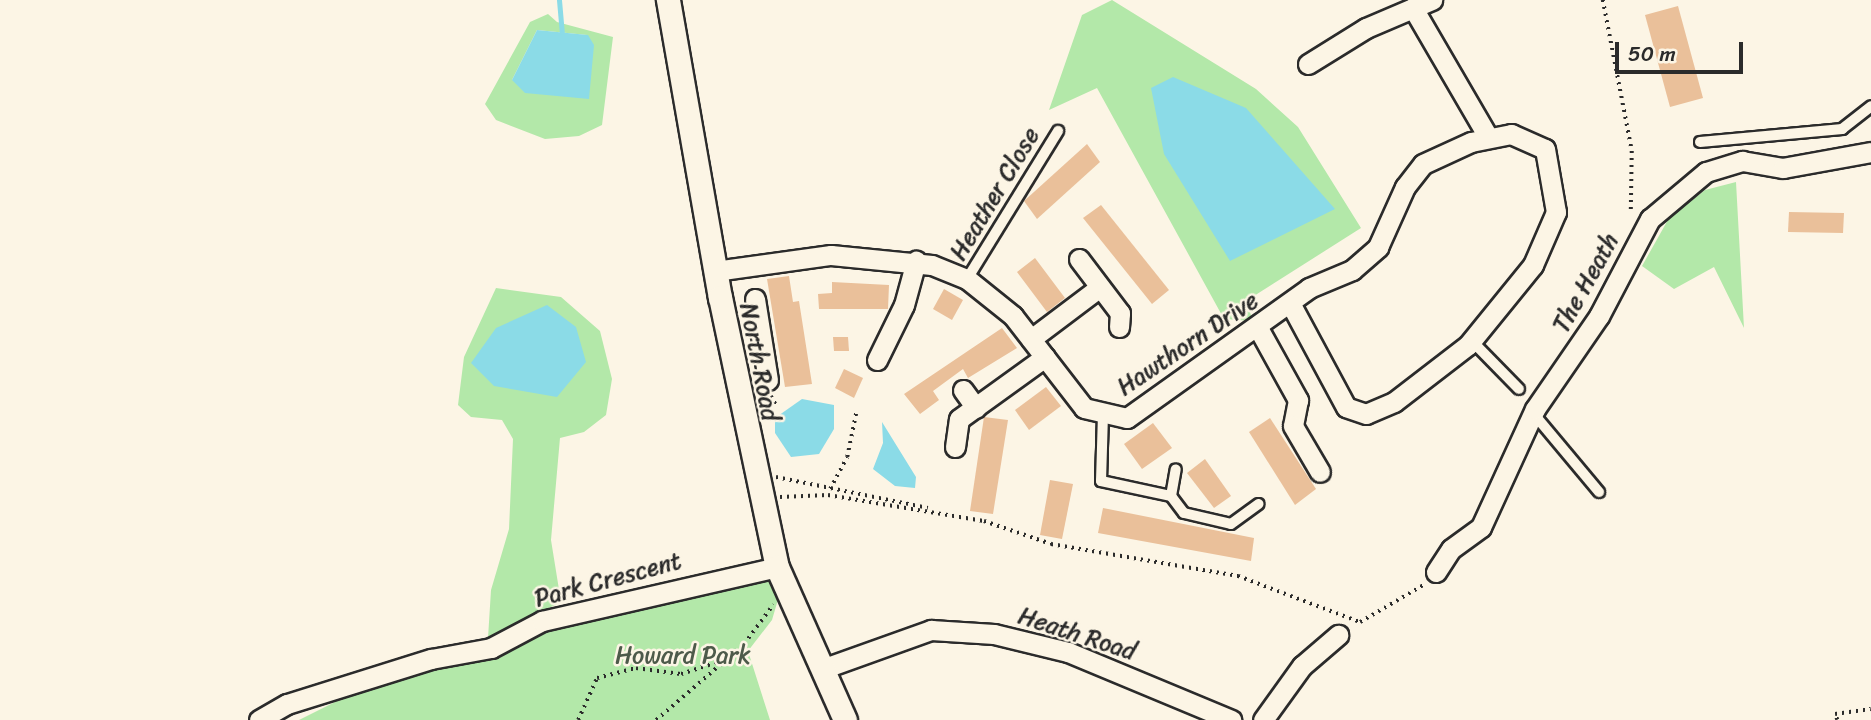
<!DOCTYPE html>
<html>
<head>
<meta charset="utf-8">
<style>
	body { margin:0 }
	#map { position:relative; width:1871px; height:720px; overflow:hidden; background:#fcf5e5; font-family:Sriracha,sans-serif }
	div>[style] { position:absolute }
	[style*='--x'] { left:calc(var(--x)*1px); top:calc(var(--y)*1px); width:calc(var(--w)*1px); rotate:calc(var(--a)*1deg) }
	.green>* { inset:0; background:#b3e8a9 }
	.water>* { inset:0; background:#8bdbe7 }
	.stream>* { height:5px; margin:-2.5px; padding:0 2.5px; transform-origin:2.5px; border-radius:2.5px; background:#8bdbe7 }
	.building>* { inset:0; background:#eac09a }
	.path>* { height:3.5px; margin-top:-1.75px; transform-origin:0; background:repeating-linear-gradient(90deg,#2b2b2b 0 2px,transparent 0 7px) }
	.roads { filter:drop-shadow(2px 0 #2b2b2b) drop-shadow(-2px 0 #2b2b2b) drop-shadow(0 2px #2b2b2b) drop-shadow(0 -2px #2b2b2b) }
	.service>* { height:10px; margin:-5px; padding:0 5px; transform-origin:5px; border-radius:5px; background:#fcf5e5 }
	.minor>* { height:19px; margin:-9.5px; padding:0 9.5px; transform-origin:9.5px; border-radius:9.5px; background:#fcf5e5 }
	.tertiary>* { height:23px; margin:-11.5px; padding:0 11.5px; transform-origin:11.5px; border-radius:11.5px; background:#fcf5e5 }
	span { translate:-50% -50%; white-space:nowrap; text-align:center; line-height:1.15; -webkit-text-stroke:5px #fcf5e5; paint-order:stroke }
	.street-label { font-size:24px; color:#2b2b2b }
	.park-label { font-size:24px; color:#4d5a4a }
	.scale { position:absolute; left:1615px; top:42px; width:128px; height:32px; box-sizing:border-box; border:4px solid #2b2b2b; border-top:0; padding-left:9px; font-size:21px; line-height:24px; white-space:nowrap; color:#2b2b2b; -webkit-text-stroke:5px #fcf5e5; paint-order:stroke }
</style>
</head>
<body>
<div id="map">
	<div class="green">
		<i style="clip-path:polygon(1112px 0,1256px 89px,1298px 127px,1361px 228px,1246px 301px,1253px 321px,1224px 319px,1097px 88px,1049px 110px,1082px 15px)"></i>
		<i style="clip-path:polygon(evenodd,548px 14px,557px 22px,613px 37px,602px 125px,579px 136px,545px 139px,496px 120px,485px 104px,530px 22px,548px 14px,537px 30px,587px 35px,512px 80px,537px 30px)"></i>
		<i style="clip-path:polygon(1736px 182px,1744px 328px,1714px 267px,1674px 289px,1642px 266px,1669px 218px,1705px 190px)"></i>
		<i style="clip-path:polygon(496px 288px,561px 297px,600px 331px,612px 379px,606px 415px,584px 432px,560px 438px,551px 540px,561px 602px,488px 638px,491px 590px,509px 529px,513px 439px,502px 420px,471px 417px,458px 405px,464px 357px)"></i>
		<i style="clip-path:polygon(784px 579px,772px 620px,748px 651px,770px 720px,299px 720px,339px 700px,594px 613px,719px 582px)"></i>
	</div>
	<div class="water">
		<i style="clip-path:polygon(537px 30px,588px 35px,594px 45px,589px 99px,525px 93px,512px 80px)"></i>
		<i style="clip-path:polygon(1173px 77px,1246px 108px,1335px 209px,1230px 261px,1164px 154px,1151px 88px)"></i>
		<i style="clip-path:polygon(547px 305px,576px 327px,586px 362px,557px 397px,494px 386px,471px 363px,496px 328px)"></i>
		<i style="clip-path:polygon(802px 399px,834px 405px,834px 429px,819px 454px,791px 457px,775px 433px,775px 418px)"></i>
		<i style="clip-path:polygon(882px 422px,916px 477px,915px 488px,895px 486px,873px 469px,883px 443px)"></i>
	</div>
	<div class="stream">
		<i style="--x:559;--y:0;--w:32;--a:85"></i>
	</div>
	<div class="building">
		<i style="clip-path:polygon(1678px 6px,1703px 98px,1670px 107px,1645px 15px)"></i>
		<i style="clip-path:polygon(1087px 144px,1100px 162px,1037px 219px,1024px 201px)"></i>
		<i style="clip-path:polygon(1101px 205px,1169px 290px,1152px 304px,1083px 218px)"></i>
		<i style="clip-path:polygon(1789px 212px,1844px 213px,1843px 233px,1788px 232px)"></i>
		<i style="clip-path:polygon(1035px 258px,1065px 298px,1047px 312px,1017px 272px)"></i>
		<i style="clip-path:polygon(789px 276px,793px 302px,799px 301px,812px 384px,785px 387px,767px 279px)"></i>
		<i style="clip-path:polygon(832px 282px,889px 285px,888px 309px,819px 309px,818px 294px,832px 293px)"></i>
		<i style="clip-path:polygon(944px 289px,963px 300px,952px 320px,933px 309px)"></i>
		<i style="clip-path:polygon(1002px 328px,1017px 348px,968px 378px,963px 369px,933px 391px,939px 400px,920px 414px,904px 394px)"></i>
		<i style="clip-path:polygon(833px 337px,848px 337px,849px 351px,834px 351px)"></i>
		<i style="clip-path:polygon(844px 369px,863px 378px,854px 398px,835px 388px)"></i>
		<i style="clip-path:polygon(1046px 387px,1061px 406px,1029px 430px,1015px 410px)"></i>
		<i style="clip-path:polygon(984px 417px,1008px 420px,993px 514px,970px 511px)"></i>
		<i style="clip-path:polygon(1270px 418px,1316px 489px,1295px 505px,1249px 432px)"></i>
		<i style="clip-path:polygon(1153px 423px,1172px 448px,1142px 469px,1124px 444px)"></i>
		<i style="clip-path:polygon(1205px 459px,1231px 496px,1214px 508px,1187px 473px)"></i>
		<i style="clip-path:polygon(1050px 480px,1073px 484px,1062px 539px,1040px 535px)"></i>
		<i style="clip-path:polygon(1103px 508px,1254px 538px,1251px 561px,1098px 533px)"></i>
	</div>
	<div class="path">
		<i style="--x:1603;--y:0;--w:154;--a:79.1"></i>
		<i style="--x:1632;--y:151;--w:63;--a:90.9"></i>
		<i style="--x:771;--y:396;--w:13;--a:61"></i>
		<i style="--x:776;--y:477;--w:155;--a:11.5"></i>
		<i style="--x:830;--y:489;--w:36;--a:-62"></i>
		<i style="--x:847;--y:457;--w:45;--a:-78.4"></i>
		<i style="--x:780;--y:497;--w:48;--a:-2.4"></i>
		<i style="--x:828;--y:495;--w:158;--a:9.5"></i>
		<i style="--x:984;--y:521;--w:71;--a:18.9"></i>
		<i style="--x:1051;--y:544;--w:190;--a:9.7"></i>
		<i style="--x:1238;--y:576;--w:130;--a:20.7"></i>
		<i style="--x:1360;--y:622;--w:75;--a:-30.3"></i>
		<i style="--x:578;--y:720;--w:46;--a:-65.7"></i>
		<i style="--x:597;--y:678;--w:40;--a:-14.4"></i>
		<i style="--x:636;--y:668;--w:45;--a:7.6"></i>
		<i style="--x:681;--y:674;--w:40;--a:-18"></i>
		<i style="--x:656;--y:720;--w:116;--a:-40.8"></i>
		<i style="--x:744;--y:644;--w:49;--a:-53.4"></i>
		<i style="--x:1837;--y:720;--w:6;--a:-108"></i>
		<i style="--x:1835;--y:714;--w:36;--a:-8"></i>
	</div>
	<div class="roads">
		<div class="service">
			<i style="--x:1700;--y:142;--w:143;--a:-5.2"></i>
			<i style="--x:1842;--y:129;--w:37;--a:-38"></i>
			<i style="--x:967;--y:279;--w:174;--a:-58.4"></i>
			<i style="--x:1472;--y:341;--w:67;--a:45.6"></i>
			<i style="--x:1533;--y:413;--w:103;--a:50.1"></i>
			<i style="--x:1103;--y:414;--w:67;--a:91.7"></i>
			<i style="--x:1101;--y:481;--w:72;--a:12.1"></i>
			<i style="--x:1171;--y:496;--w:21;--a:53"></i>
			<i style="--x:1184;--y:513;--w:48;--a:13.2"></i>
			<i style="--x:1231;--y:524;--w:34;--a:-36"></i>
			<i style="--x:1171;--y:496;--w:27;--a:-80"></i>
		</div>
		<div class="minor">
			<i style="--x:1413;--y:8;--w:21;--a:-23"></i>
			<i style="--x:1308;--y:64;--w:68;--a:-31.8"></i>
			<i style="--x:1366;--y:28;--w:51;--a:-23.1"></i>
			<i style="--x:1413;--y:8;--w:149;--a:59.8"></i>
			<i style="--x:1079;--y:259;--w:68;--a:52.8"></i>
			<i style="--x:1120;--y:313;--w:14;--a:94"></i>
			<i style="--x:715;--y:271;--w:117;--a:-7.9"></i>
			<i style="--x:831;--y:255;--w:101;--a:5.7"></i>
			<i style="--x:932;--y:265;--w:38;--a:22"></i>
			<i style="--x:967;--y:279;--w:59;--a:38.8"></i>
			<i style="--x:1013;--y:316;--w:116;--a:52.3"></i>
			<i style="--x:1084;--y:408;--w:44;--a:13.1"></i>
			<i style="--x:1127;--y:418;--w:224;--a:-35.5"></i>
			<i style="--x:1309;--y:288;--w:47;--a:-22.7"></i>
			<i style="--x:1352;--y:270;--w:35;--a:-41"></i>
			<i style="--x:1378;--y:247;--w:66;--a:-65.8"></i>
			<i style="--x:1405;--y:187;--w:29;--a:-52"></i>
			<i style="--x:1423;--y:164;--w:53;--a:-24.6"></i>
			<i style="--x:1471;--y:142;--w:41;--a:-11.3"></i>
			<i style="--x:1511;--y:134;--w:37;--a:24"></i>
			<i style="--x:1545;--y:149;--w:64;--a:80.1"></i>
			<i style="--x:1556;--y:212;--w:58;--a:113.5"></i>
			<i style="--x:1533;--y:265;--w:103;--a:129.1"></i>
			<i style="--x:1468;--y:345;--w:93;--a:142.4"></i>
			<i style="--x:1394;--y:402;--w:30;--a:157"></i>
			<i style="--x:1366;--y:414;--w:21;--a:-161"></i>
			<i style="--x:1346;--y:407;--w:116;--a:-118.3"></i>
			<i style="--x:755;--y:299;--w:82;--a:80.9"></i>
			<i style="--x:1257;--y:326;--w:85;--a:61"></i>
			<i style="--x:1298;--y:400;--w:26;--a:101"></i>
			<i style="--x:1293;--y:426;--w:53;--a:59.6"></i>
			<i style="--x:1031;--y:339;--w:86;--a:-37"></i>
			<i style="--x:877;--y:360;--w:61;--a:-63.9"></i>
			<i style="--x:904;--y:305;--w:46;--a:-74.7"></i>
			<i style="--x:963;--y:390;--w:22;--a:54"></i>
			<i style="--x:955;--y:447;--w:28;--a:-82"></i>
			<i style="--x:959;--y:419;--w:106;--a:-35.8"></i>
			<i style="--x:1436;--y:572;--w:27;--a:-57"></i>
			<i style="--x:1451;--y:549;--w:37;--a:-36"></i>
			<i style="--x:1481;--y:527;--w:130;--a:-65.4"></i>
			<i style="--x:1535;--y:409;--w:113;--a:-55.5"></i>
			<i style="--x:1599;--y:316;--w:110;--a:-62.3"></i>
			<i style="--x:1650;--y:219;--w:73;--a:-40"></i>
			<i style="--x:1706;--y:172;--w:38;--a:-17"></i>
			<i style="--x:1742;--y:161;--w:42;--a:9.7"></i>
			<i style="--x:1783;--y:168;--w:89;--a:-10.3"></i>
			<i style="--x:822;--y:669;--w:116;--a:-19.7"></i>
			<i style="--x:931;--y:630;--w:63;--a:3.6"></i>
			<i style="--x:994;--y:634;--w:76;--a:13.7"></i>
			<i style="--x:1068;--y:652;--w:177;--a:22.6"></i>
			<i style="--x:259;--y:720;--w:32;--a:-30"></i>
			<i style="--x:287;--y:704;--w:151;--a:-17.4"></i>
			<i style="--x:431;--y:659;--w:61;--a:-10.4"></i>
			<i style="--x:491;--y:648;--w:58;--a:-27.9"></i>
			<i style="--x:542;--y:621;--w:241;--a:-12.9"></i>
			<i style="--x:1263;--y:720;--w:67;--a:-54.2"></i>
			<i style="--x:1302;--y:666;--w:48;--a:-40.7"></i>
		</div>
		<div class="tertiary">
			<i style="--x:668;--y:0;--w:302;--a:80.1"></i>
			<i style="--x:720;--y:297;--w:276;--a:78.1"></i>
			<i style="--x:777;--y:567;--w:167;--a:66"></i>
		</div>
	</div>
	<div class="street-label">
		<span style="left:995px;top:194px;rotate:-59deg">Heather Close</span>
		<span style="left:1586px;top:283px;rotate:-61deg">The Heath</span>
		<span style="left:1188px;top:344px;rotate:-34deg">Hawthorn Drive</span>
		<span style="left:759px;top:362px;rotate:79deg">North Road</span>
		<span style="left:608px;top:580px;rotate:-15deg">Park Crescent</span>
		<span style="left:1077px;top:634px;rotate:18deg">Heath Road</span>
	</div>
	<div class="park-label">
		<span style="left:683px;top:656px">Howard Park</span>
	</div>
	<div class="scale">50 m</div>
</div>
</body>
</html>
